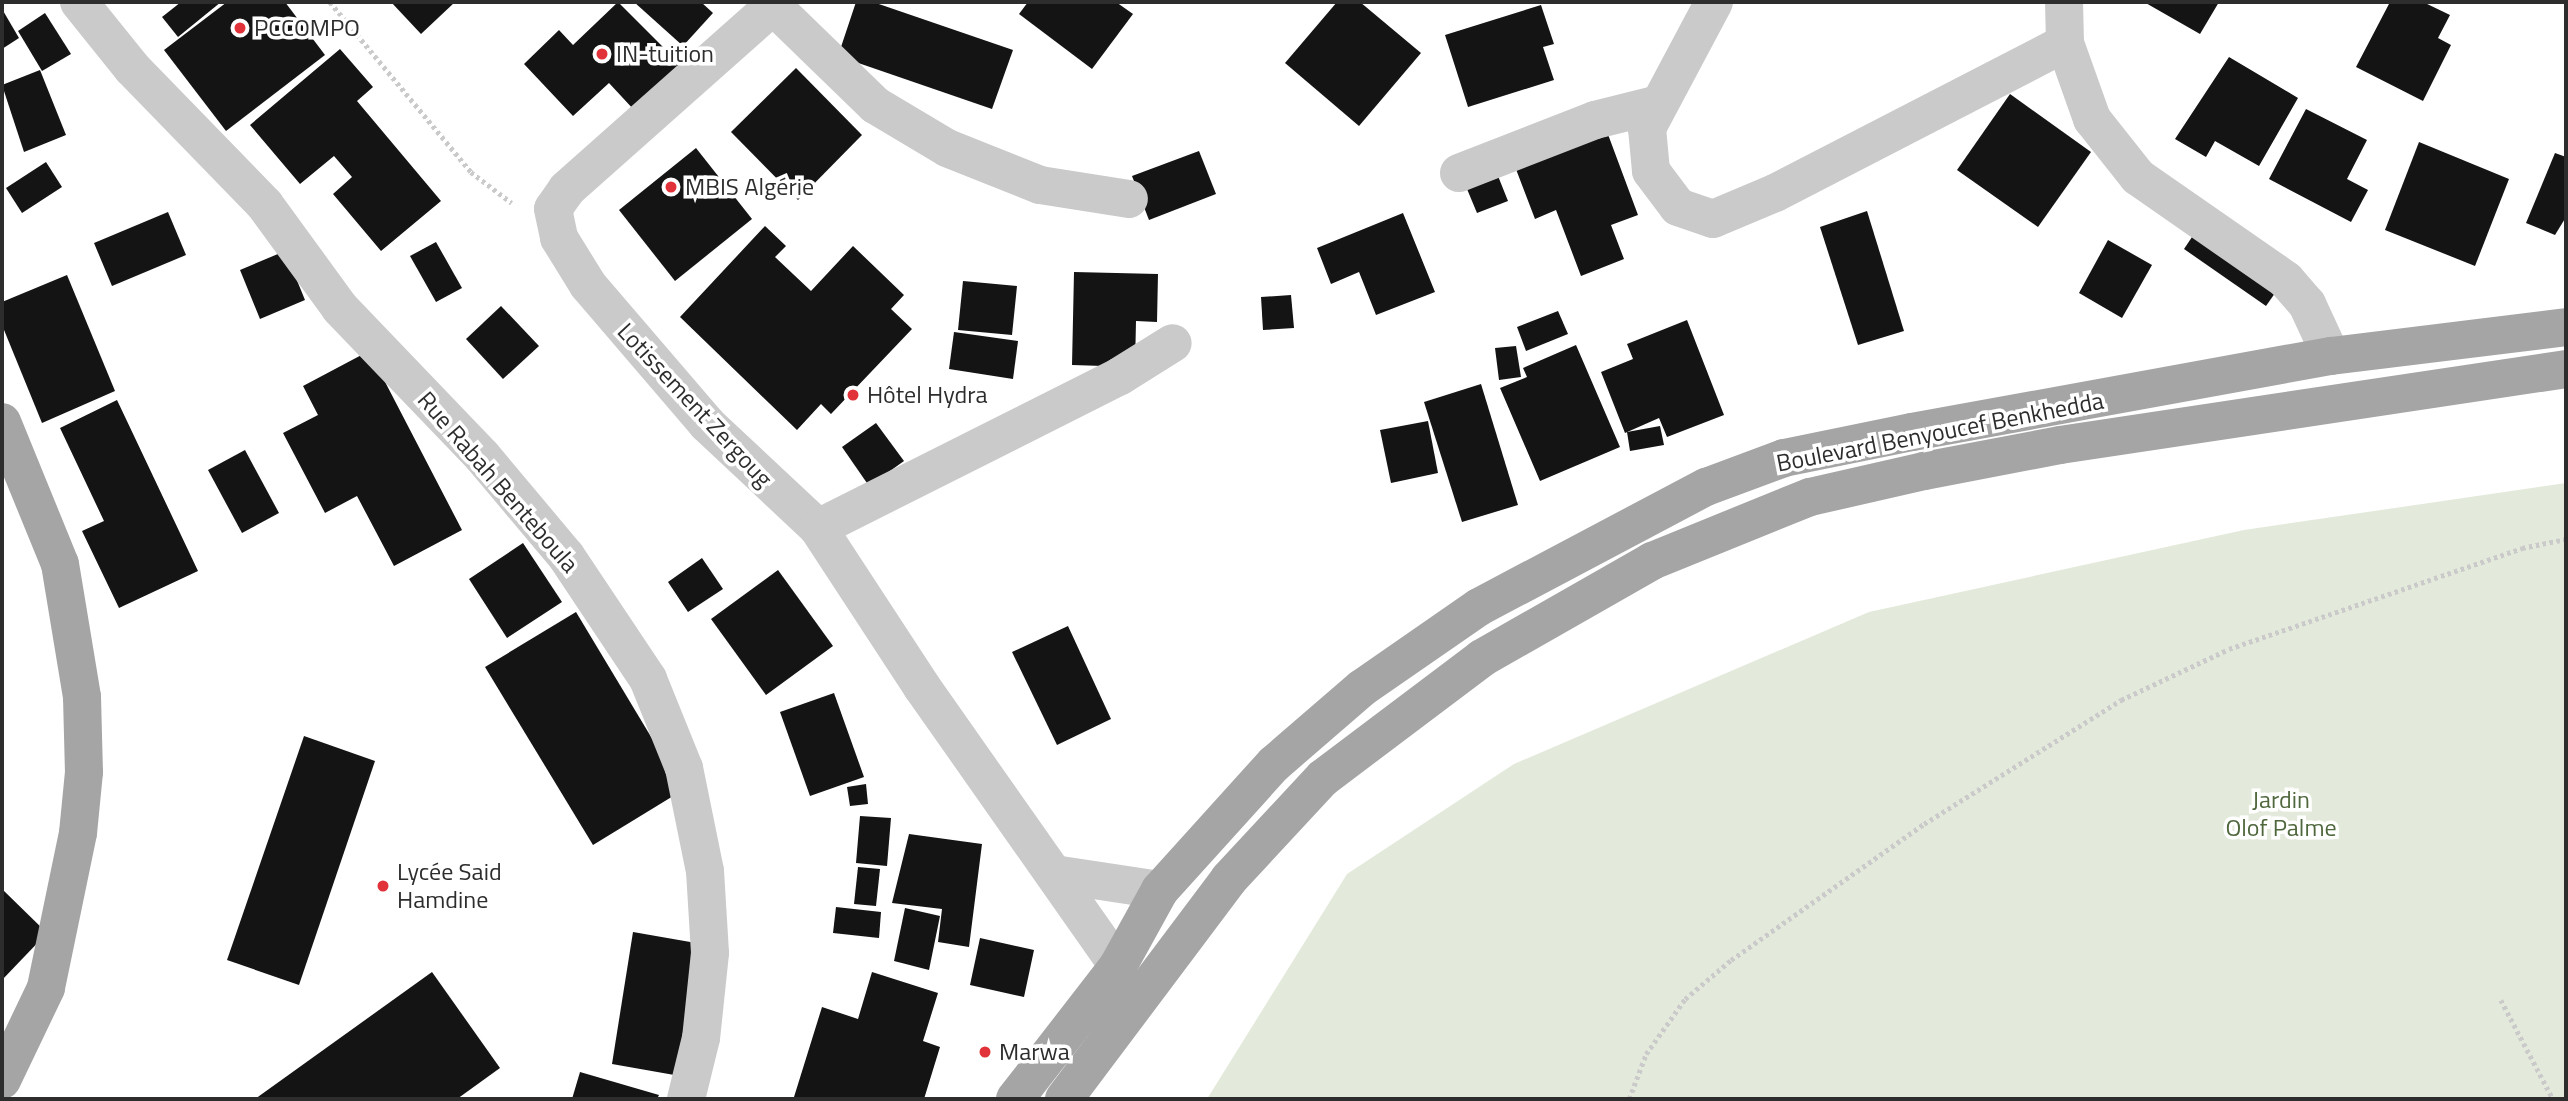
<!DOCTYPE html>
<html>
<head>
<meta charset="utf-8">
<style>
	body { margin:0 }
	#map { position:relative; width:2568px; height:1101px; overflow:hidden; background:#fff; font-family:"Titillium Web",sans-serif }
	div>[style] { position:absolute }
	[style*='--x'] { left:calc(var(--x)*1px); top:calc(var(--y)*1px); width:calc(var(--w)*1px); rotate:calc(var(--a)*1deg) }
	.green>* { inset:0; background:#e3eadb }
	.building>* { inset:0; background:#141414 }
	.path>* { height:4.5px; margin-top:-2.25px; transform-origin:0; background:repeating-linear-gradient(90deg,#cacaca 0 3.5px,transparent 0 7px) }
	.minor>* { height:38px; margin:-19px; padding:0 19px; transform-origin:19px; border-radius:19px; background:#cacaca }
	.major>* { height:38px; margin:-19px; padding:0 19px; transform-origin:19px; border-radius:19px; background:#a5a5a5 }
	.dots>* { width:19px; height:19px; translate:-50% -50%; box-sizing:border-box; border:4px solid #fff; border-radius:50% }
	span { translate:-50% -50%; white-space:nowrap; text-align:center; line-height:1.15; -webkit-text-stroke:7px #fff; paint-order:stroke }
	.poi-label { font-size:24px; color:#2d2d2d }
	.left { translate:0 -50%; text-align:left }
	.street-label { font-size:24px; color:#2d2d2d }
	.park-label { font-size:24px; color:#4f673c }
	.frame { position:absolute; inset:0; border:4px solid #2d2d2d; pointer-events:none }
</style>
</head>
<body>
<div id="map">
	<div class="green">
		<i style="clip-path:polygon(2566px 483px,2566px 1099px,1207px 1099px,1347px 874px,1514px 764px,1869px 612px,2244px 530px)"></i>
	</div>
	<div class="building">
		<i style="clip-path:polygon(181px 2px,221px 2px,178px 37px,162px 17px)"></i>
		<i style="clip-path:polygon(227px 2px,285px 2px,325px 55px,226px 131px,164px 50px)"></i>
		<i style="clip-path:polygon(391px 2px,455px 2px,421px 34px)"></i>
		<i style="clip-path:polygon(618px 2px,682px 66px,635px 111px,609px 83px,573px 116px,524px 64px,559px 30px,573px 45px)"></i>
		<i style="clip-path:polygon(634px 2px,701px 2px,713px 13px,683px 46px)"></i>
		<i style="clip-path:polygon(856px 2px,873px 2px,1013px 50px,992px 109px,838px 56px)"></i>
		<i style="clip-path:polygon(1028px 2px,1116px 2px,1133px 14px,1092px 69px,1019px 14px)"></i>
		<i style="clip-path:polygon(1337px 2px,1360px 2px,1421px 53px,1359px 126px,1285px 63px)"></i>
		<i style="clip-path:polygon(2144px 2px,2219px 2px,2200px 34px)"></i>
		<i style="clip-path:polygon(2390px 2px,2423px 2px,2450px 15px,2438px 38px,2451px 45px,2423px 101px,2356px 67px)"></i>
		<i style="clip-path:polygon(1541px 5px,1554px 44px,1543px 47px,1554px 80px,1468px 107px,1445px 35px)"></i>
		<i style="clip-path:polygon(2px 9px,19px 38px,2px 49px)"></i>
		<i style="clip-path:polygon(45px 13px,71px 54px,42px 71px,18px 31px)"></i>
		<i style="clip-path:polygon(340px 49px,373px 87px,357px 101px,441px 201px,381px 251px,333px 194px,352px 177px,334px 156px,300px 184px,250px 125px)"></i>
		<i style="clip-path:polygon(2229px 57px,2298px 98px,2259px 166px,2215px 141px,2206px 157px,2175px 139px)"></i>
		<i style="clip-path:polygon(796px 68px,862px 135px,798px 200px,731px 132px)"></i>
		<i style="clip-path:polygon(40px 70px,66px 135px,24px 152px,2px 85px)"></i>
		<i style="clip-path:polygon(2010px 94px,2091px 152px,2038px 227px,1957px 170px)"></i>
		<i style="clip-path:polygon(2306px 109px,2367px 140px,2347px 179px,2368px 190px,2351px 222px,2269px 179px)"></i>
		<i style="clip-path:polygon(1606px 129px,1638px 215px,1611px 225px,1624px 259px,1581px 276px,1556px 210px,1535px 219px,1514px 164px)"></i>
		<i style="clip-path:polygon(2419px 142px,2509px 179px,2475px 266px,2385px 230px)"></i>
		<i style="clip-path:polygon(696px 148px,752px 219px,675px 281px,619px 210px)"></i>
		<i style="clip-path:polygon(1199px 151px,1216px 194px,1149px 220px,1132px 176px)"></i>
		<i style="clip-path:polygon(2555px 153px,2566px 157px,2566px 217px,2555px 235px,2526px 223px)"></i>
		<i style="clip-path:polygon(46px 162px,62px 187px,22px 213px,6px 188px)"></i>
		<i style="clip-path:polygon(1498px 176px,1508px 201px,1477px 213px,1467px 189px)"></i>
		<i style="clip-path:polygon(1867px 211px,1904px 331px,1858px 345px,1820px 227px)"></i>
		<i style="clip-path:polygon(168px 212px,186px 255px,112px 286px,94px 243px)"></i>
		<i style="clip-path:polygon(1403px 213px,1435px 292px,1376px 315px,1359px 272px,1331px 284px,1317px 248px)"></i>
		<i style="clip-path:polygon(765px 226px,786px 246px,775px 257px,811px 291px,853px 246px,904px 295px,891px 309px,912px 329px,831px 414px,821px 404px,797px 430px,680px 317px)"></i>
		<i style="clip-path:polygon(2198px 228px,2280px 286px,2266px 306px,2184px 249px)"></i>
		<i style="clip-path:polygon(2108px 240px,2152px 265px,2122px 318px,2079px 293px)"></i>
		<i style="clip-path:polygon(436px 242px,462px 288px,436px 302px,410px 256px)"></i>
		<i style="clip-path:polygon(285px 251px,305px 300px,260px 319px,240px 270px)"></i>
		<i style="clip-path:polygon(1074px 272px,1158px 274px,1157px 322px,1136px 321px,1135px 367px,1072px 365px)"></i>
		<i style="clip-path:polygon(67px 275px,115px 391px,42px 423px,2px 325px,2px 302px)"></i>
		<i style="clip-path:polygon(963px 281px,1017px 286px,1012px 335px,958px 330px)"></i>
		<i style="clip-path:polygon(1291px 295px,1294px 328px,1263px 330px,1261px 297px)"></i>
		<i style="clip-path:polygon(501px 306px,539px 346px,503px 379px,466px 339px)"></i>
		<i style="clip-path:polygon(1558px 311px,1568px 334px,1526px 351px,1517px 327px)"></i>
		<i style="clip-path:polygon(1687px 320px,1724px 415px,1667px 437px,1659px 418px,1625px 433px,1601px 372px,1633px 359px,1627px 344px)"></i>
		<i style="clip-path:polygon(954px 332px,1018px 341px,1013px 379px,949px 369px)"></i>
		<i style="clip-path:polygon(1576px 345px,1620px 447px,1540px 481px,1500px 388px,1527px 377px,1523px 368px)"></i>
		<i style="clip-path:polygon(1516px 346px,1521px 377px,1499px 380px,1495px 348px)"></i>
		<i style="clip-path:polygon(369px 351px,462px 530px,394px 566px,357px 496px,325px 513px,283px 433px,318px 415px,303px 386px)"></i>
		<i style="clip-path:polygon(1481px 384px,1518px 505px,1462px 522px,1424px 402px)"></i>
		<i style="clip-path:polygon(117px 400px,198px 571px,119px 608px,82px 531px,104px 521px,60px 428px)"></i>
		<i style="clip-path:polygon(1428px 421px,1438px 473px,1391px 483px,1380px 430px)"></i>
		<i style="clip-path:polygon(876px 423px,904px 461px,869px 486px,842px 447px)"></i>
		<i style="clip-path:polygon(1660px 426px,1664px 445px,1630px 451px,1627px 432px)"></i>
		<i style="clip-path:polygon(245px 450px,279px 513px,242px 533px,208px 470px)"></i>
		<i style="clip-path:polygon(523px 543px,562px 602px,507px 638px,469px 579px)"></i>
		<i style="clip-path:polygon(702px 558px,723px 589px,688px 612px,668px 582px)"></i>
		<i style="clip-path:polygon(778px 570px,833px 646px,766px 695px,711px 619px)"></i>
		<i style="clip-path:polygon(576px 612px,683px 790px,593px 845px,485px 667px)"></i>
		<i style="clip-path:polygon(1068px 626px,1111px 719px,1057px 745px,1012px 652px)"></i>
		<i style="clip-path:polygon(834px 693px,864px 777px,810px 796px,780px 712px)"></i>
		<i style="clip-path:polygon(304px 736px,375px 761px,299px 985px,227px 960px)"></i>
		<i style="clip-path:polygon(866px 784px,868px 804px,850px 806px,847px 787px)"></i>
		<i style="clip-path:polygon(860px 816px,891px 818px,887px 866px,856px 863px)"></i>
		<i style="clip-path:polygon(909px 834px,982px 844px,969px 947px,938px 942px,942px 909px,892px 903px)"></i>
		<i style="clip-path:polygon(858px 867px,880px 869px,876px 906px,854px 904px)"></i>
		<i style="clip-path:polygon(2px 889px,47px 933px,2px 980px)"></i>
		<i style="clip-path:polygon(836px 907px,881px 912px,879px 938px,833px 933px)"></i>
		<i style="clip-path:polygon(905px 908px,940px 916px,929px 970px,894px 961px)"></i>
		<i style="clip-path:polygon(633px 932px,696px 943px,680px 1076px,612px 1064px)"></i>
		<i style="clip-path:polygon(980px 938px,1034px 950px,1024px 997px,970px 985px)"></i>
		<i style="clip-path:polygon(432px 972px,500px 1068px,457px 1099px,255px 1099px)"></i>
		<i style="clip-path:polygon(872px 972px,938px 993px,923px 1041px,940px 1047px,924px 1099px,794px 1097px,822px 1007px,858px 1019px)"></i>
		<i style="clip-path:polygon(580px 1072px,659px 1095px,657px 1099px,572px 1099px)"></i>
	</div>
	<div class="path">
		<i style="--x:330;--y:2;--w:221;--a:50.3"></i>
		<i style="--x:471;--y:172;--w:51;--a:37.1"></i>
		<i style="--x:2501;--y:1000;--w:112;--a:62.3"></i>
		<i style="--x:1629;--y:1099;--w:48;--a:-69.3"></i>
		<i style="--x:1646;--y:1054;--w:67;--a:-54.7"></i>
		<i style="--x:1685;--y:999;--w:60;--a:-40.3"></i>
		<i style="--x:1731;--y:960;--w:236;--a:-35.2"></i>
		<i style="--x:1924;--y:824;--w:233;--a:-32.2"></i>
		<i style="--x:2121;--y:700;--w:119;--a:-25.3"></i>
		<i style="--x:2229;--y:649;--w:310;--a:-19"></i>
		<i style="--x:2522;--y:548;--w:45;--a:-11.6"></i>
	</div>
	<div class="minor">
		<i style="--x:79;--y:2;--w:85;--a:51.2"></i>
		<i style="--x:132;--y:68;--w:191;--a:45.8"></i>
		<i style="--x:265;--y:205;--w:127;--a:53.9"></i>
		<i style="--x:340;--y:308;--w:205;--a:46.2"></i>
		<i style="--x:482;--y:456;--w:131;--a:50"></i>
		<i style="--x:566;--y:556;--w:148;--a:56.3"></i>
		<i style="--x:648;--y:679;--w:96;--a:68"></i>
		<i style="--x:684;--y:768;--w:105;--a:78.5"></i>
		<i style="--x:705;--y:871;--w:82;--a:86.5"></i>
		<i style="--x:710;--y:953;--w:85;--a:96"></i>
		<i style="--x:701;--y:1038;--w:63;--a:103.8"></i>
		<i style="--x:769;--y:2;--w:6;--a:45"></i>
		<i style="--x:773;--y:6;--w:276;--a:138.4"></i>
		<i style="--x:567;--y:189;--w:24;--a:125"></i>
		<i style="--x:553;--y:209;--w:30;--a:78"></i>
		<i style="--x:559;--y:238;--w:55;--a:58.3"></i>
		<i style="--x:588;--y:285;--w:183;--a:49.4"></i>
		<i style="--x:707;--y:424;--w:152;--a:43.1"></i>
		<i style="--x:818;--y:528;--w:190;--a:56.8"></i>
		<i style="--x:922;--y:687;--w:341;--a:54.9"></i>
		<i style="--x:1714;--y:2;--w:143;--a:118"></i>
		<i style="--x:1647;--y:128;--w:43;--a:84.7"></i>
		<i style="--x:1651;--y:171;--w:45;--a:53.1"></i>
		<i style="--x:1678;--y:207;--w:37;--a:19"></i>
		<i style="--x:1713;--y:219;--w:67;--a:-22.8"></i>
		<i style="--x:1775;--y:193;--w:326;--a:-27.3"></i>
		<i style="--x:2064;--y:2;--w:41;--a:88.6"></i>
		<i style="--x:2065;--y:43;--w:81;--a:70.4"></i>
		<i style="--x:2092;--y:119;--w:74;--a:51.6"></i>
		<i style="--x:2138;--y:177;--w:180;--a:34.8"></i>
		<i style="--x:2286;--y:280;--w:32;--a:49"></i>
		<i style="--x:2307;--y:304;--w:57;--a:65.2"></i>
		<i style="--x:773;--y:6;--w:142;--a:44.1"></i>
		<i style="--x:875;--y:105;--w:84;--a:30.8"></i>
		<i style="--x:947;--y:148;--w:100;--a:21.7"></i>
		<i style="--x:1040;--y:185;--w:90;--a:8.9"></i>
		<i style="--x:1459;--y:173;--w:146;--a:-21.3"></i>
		<i style="--x:1595;--y:120;--w:66;--a:-14"></i>
		<i style="--x:818;--y:528;--w:338;--a:-26.7"></i>
		<i style="--x:1120;--y:376;--w:62;--a:-31.9"></i>
		<i style="--x:1054;--y:874;--w:107;--a:8.6"></i>
	</div>
	<div class="major">
		<i style="--x:2;--y:422;--w:153;--a:67.8"></i>
		<i style="--x:60;--y:564;--w:135;--a:80.6"></i>
		<i style="--x:82;--y:697;--w:75;--a:88.5"></i>
		<i style="--x:84;--y:772;--w:61;--a:95.6"></i>
		<i style="--x:78;--y:833;--w:158;--a:101.7"></i>
		<i style="--x:46;--y:988;--w:102;--a:115.6"></i>
		<i style="--x:1015;--y:1099;--w:168;--a:-52.2"></i>
		<i style="--x:1118;--y:966;--w:87;--a:-61.1"></i>
		<i style="--x:1160;--y:890;--w:170;--a:-47.9"></i>
		<i style="--x:1274;--y:764;--w:116;--a:-40.8"></i>
		<i style="--x:1362;--y:688;--w:142;--a:-34.7"></i>
		<i style="--x:1479;--y:607;--w:257;--a:-27.9"></i>
		<i style="--x:1706;--y:487;--w:83;--a:-20.4"></i>
		<i style="--x:1784;--y:458;--w:131;--a:-11.5"></i>
		<i style="--x:1912;--y:432;--w:426;--a:-10.3"></i>
		<i style="--x:2331;--y:356;--w:237;--a:-7"></i>
		<i style="--x:1064;--y:1099;--w:275;--a:-53.1"></i>
		<i style="--x:1229;--y:879;--w:138;--a:-47.1"></i>
		<i style="--x:1323;--y:778;--w:199;--a:-37"></i>
		<i style="--x:1482;--y:658;--w:196;--a:-29.7"></i>
		<i style="--x:1652;--y:561;--w:170;--a:-22.1"></i>
		<i style="--x:1810;--y:497;--w:117;--a:-12.8"></i>
		<i style="--x:1924;--y:471;--w:138;--a:-10.8"></i>
		<i style="--x:2060;--y:445;--w:512;--a:-8.54"></i>
	</div>
	<div class="dots">
		<i style="left:240px;top:28px;background:#e1323a"></i>
		<i style="left:602px;top:54px;background:#e1323a"></i>
		<i style="left:671px;top:187px;background:#e1323a"></i>
		<i style="left:853px;top:395px;background:#e1323a"></i>
		<i style="left:383px;top:886px;background:#e1323a"></i>
		<i style="left:985px;top:1052px;background:#e1323a"></i>
	</div>
	<div class="poi-label">
		<span class="left" style="left:254px;top:28px">PCCOMPO</span>
		<span class="left" style="left:616px;top:54px">IN-tuition</span>
		<span class="left" style="left:685px;top:187px">MBIS Algérie</span>
		<span class="left" style="left:867px;top:395px">Hôtel Hydra</span>
		<span class="left" style="left:397px;top:886px">Lycée Said<br>Hamdine</span>
		<span class="left" style="left:999px;top:1052px">Marwa</span>
	</div>
	<div class="street-label">
		<span style="left:695px;top:405px;rotate:47deg">Lotissement Zergoug</span>
		<span style="left:1940px;top:432px;rotate:-11deg">Boulevard Benyoucef Benkhedda</span>
		<span style="left:498px;top:482px;rotate:49deg">Rue Rabah Benteboula</span>
	</div>
	<div class="park-label">
		<span style="left:2281px;top:814px">Jardin<br>Olof Palme</span>
	</div>
	<div class="frame"></div>
</div>
</body>
</html>
